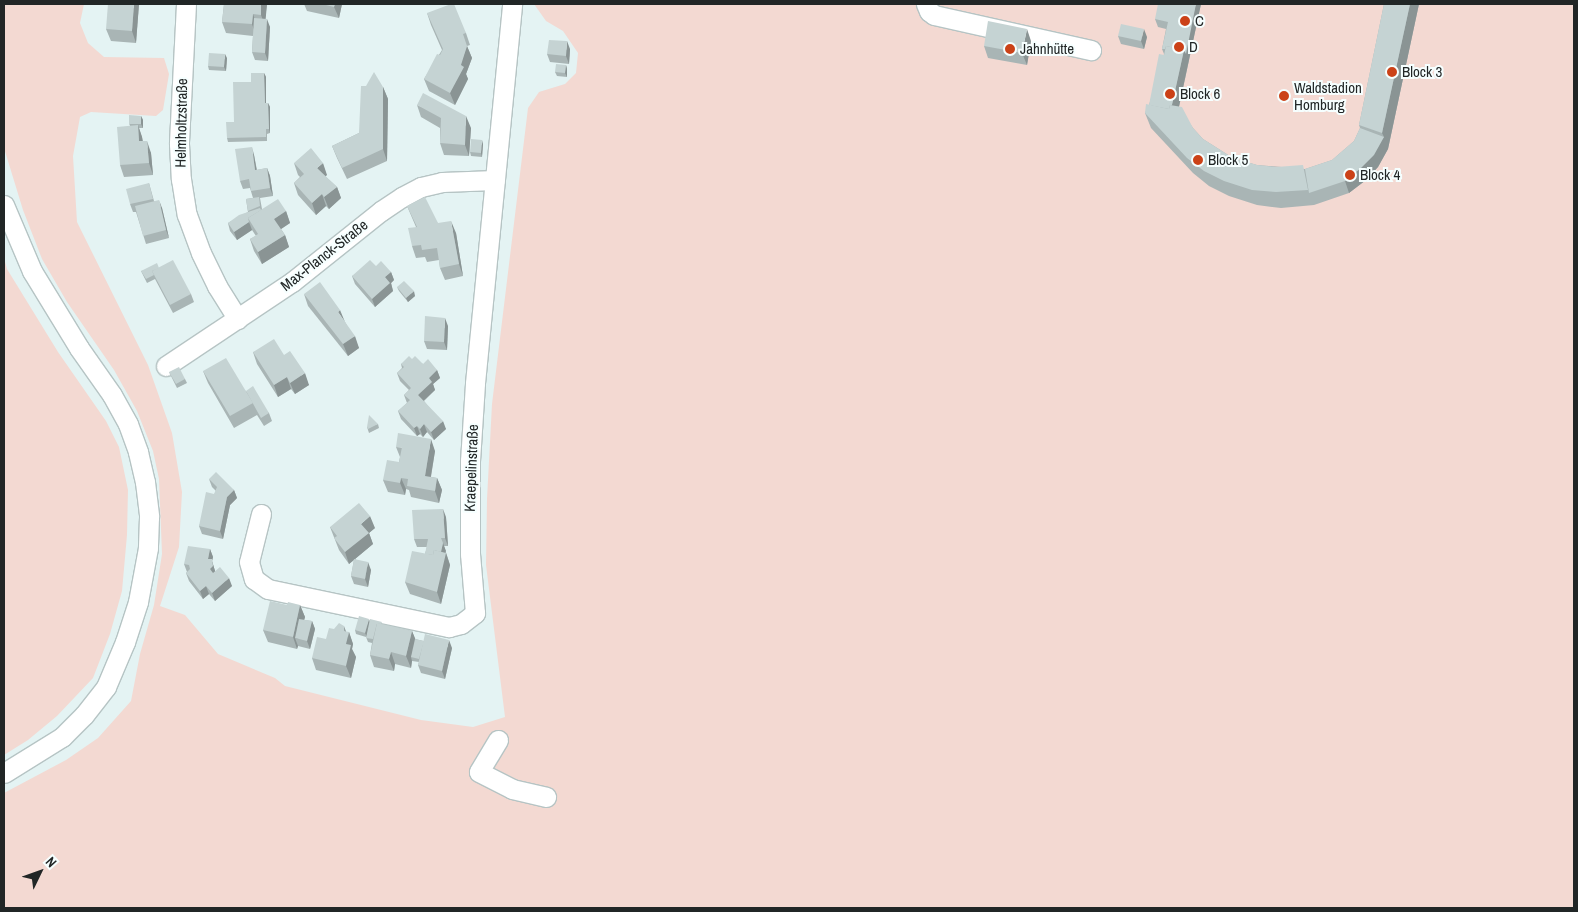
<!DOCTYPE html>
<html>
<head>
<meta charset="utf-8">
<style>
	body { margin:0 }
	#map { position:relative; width:1578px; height:912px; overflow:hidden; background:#e4f3f3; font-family:"Archivo Narrow",sans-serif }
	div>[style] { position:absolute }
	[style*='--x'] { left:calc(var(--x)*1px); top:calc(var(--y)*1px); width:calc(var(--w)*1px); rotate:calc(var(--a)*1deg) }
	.green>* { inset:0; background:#f3d9d2 }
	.roads { filter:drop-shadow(1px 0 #b6c4c4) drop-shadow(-1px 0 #b6c4c4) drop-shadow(0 1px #b6c4c4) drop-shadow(0 -1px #b6c4c4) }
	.minor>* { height:19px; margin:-9.5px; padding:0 9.5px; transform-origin:9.5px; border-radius:9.5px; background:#fff }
	.wall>* { inset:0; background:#a9b5b5 }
	.shaded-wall>* { inset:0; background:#8a9494 }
	.building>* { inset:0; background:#c5d3d3 }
	.dots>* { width:14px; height:14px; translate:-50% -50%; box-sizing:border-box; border:2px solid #f6ffff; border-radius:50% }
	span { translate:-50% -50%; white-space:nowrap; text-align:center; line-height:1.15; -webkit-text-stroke:4px #f6ffff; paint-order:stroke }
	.poi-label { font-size:15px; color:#212626 }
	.left { translate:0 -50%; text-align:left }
	.street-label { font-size:15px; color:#212626 }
	.frame { position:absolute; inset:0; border:5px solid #212626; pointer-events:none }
	.north { position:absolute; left:15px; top:847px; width:50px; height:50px; -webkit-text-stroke:4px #f6ffff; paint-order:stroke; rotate:48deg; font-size:14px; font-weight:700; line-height:20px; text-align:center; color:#212626 }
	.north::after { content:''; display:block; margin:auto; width:18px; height:22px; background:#212626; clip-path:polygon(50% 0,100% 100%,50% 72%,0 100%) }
</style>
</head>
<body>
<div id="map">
	<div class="green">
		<i style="clip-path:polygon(4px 4px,84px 4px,80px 23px,88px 43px,104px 57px,164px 58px,169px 74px,163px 110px,156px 116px,91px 112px,80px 117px,73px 156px,77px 222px,148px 365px,172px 433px,182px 492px,179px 547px,160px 606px,185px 615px,218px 654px,275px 678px,285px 686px,421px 720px,473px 727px,505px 717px,486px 565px,487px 499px,492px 404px,528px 108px,539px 92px,565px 84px,576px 73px,578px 53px,563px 31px,546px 21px,534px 4px,1574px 4px,1574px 908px,4px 908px,4px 793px,66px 760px,98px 738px,131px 701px,140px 654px,154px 605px,162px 554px,159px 479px,153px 451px,137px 411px,114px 370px,67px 302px,42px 259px,23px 210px,4px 148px)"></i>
		<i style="clip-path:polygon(4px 258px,7px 269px,58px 352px,106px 421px,119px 447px,128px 490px,127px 535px,122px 591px,110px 634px,93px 678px,57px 716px,28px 740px,4px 755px)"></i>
	</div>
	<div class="roads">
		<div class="minor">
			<i style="--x:186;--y:4;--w:140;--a:92.9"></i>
			<i style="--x:179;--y:144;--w:35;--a:87"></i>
			<i style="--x:181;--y:179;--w:36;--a:81"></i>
			<i style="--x:187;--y:215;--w:40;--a:69.8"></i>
			<i style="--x:201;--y:253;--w:37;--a:64"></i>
			<i style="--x:217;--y:286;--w:39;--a:58"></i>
			<i style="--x:926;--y:4;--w:8;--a:67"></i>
			<i style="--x:929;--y:11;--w:6;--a:39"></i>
			<i style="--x:934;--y:15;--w:161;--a:12.6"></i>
			<i style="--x:4;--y:205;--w:72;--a:67"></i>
			<i style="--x:32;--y:271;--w:90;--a:58.6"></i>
			<i style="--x:79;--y:348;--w:57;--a:54.9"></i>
			<i style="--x:112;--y:395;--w:33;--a:61"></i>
			<i style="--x:128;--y:424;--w:30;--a:70"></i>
			<i style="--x:138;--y:452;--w:31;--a:77"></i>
			<i style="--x:145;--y:482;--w:35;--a:83"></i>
			<i style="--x:149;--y:517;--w:31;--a:92"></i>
			<i style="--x:148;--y:548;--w:55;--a:100.5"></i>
			<i style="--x:138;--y:602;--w:42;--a:108"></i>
			<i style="--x:125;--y:642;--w:49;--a:112.9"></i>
			<i style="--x:106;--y:687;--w:36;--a:128"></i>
			<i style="--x:84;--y:715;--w:31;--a:135"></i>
			<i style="--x:62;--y:737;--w:68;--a:148.2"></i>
			<i style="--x:166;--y:366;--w:151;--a:-33.7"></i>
			<i style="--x:292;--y:282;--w:114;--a:-38.6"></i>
			<i style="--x:381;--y:211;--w:25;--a:-34"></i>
			<i style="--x:402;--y:197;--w:21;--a:-28"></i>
			<i style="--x:421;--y:187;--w:22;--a:-13"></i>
			<i style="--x:442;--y:182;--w:53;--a:-2.2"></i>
			<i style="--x:261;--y:514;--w:49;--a:104"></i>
			<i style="--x:249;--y:562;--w:18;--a:74"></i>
			<i style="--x:254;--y:579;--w:17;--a:36"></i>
			<i style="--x:268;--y:589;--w:185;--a:11.9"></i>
			<i style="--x:449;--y:627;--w:12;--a:-14"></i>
			<i style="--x:461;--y:624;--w:18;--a:-38"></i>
			<i style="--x:475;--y:613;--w:59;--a:-94.8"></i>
			<i style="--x:470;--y:554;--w:93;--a:-90"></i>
			<i style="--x:470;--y:461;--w:78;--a:-86.3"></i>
			<i style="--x:475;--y:383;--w:381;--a:-84.4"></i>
			<i style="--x:498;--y:740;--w:37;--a:121"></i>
			<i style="--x:479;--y:772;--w:37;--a:27"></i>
			<i style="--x:512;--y:789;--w:35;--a:13"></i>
		</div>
	</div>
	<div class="wall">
		<i style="clip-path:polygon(139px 4px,136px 43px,111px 41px,106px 29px)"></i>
		<i style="clip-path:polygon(224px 4px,267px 4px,265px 19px,270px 27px,268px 61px,255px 60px,252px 52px,253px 36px,226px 33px,222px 22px)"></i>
		<i style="clip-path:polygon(304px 4px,342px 4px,339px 18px,307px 11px)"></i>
		<i style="clip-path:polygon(1201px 4px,1179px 107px,1193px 128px,1203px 139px,1233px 158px,1257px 165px,1305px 169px,1332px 160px,1354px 141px,1360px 128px,1359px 125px,1384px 4px,1419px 4px,1388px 149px,1378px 167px,1366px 180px,1349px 193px,1314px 205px,1281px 208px,1257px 205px,1229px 196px,1209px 186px,1193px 173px,1151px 128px,1145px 113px,1149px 105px,1164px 54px,1162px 49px,1166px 29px,1158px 27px,1155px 19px)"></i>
		<i style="clip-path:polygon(427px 13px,466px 33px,470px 45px,467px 46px,472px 58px,466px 74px,468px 79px,455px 105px,429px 91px,424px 79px,442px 50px,431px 25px)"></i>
		<i style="clip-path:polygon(1118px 36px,1147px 37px,1144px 49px,1121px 44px)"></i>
		<i style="clip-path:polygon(1031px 41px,1027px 65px,988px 58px,984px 46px)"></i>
		<i style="clip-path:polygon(570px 49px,569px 64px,550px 62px,547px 54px)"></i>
		<i style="clip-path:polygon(227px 58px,226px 71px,209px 70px,208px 66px)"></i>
		<i style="clip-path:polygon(566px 65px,567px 69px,567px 77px,557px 76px,555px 72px)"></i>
		<i style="clip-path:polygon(264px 73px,266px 77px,266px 103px,268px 103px,270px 107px,270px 133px,267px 134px,267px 141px,228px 142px,227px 138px,251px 82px)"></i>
		<i style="clip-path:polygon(383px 87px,388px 99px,387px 161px,347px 179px,337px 158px,332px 146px,359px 133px)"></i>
		<i style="clip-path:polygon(417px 105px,471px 128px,469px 156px,444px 155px,440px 143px,440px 128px,421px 117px)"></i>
		<i style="clip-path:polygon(141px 116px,143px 120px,143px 128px,139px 128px,142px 137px,143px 141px,151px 153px,153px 175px,124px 177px,120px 165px,130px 125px,129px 124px)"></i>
		<i style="clip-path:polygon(483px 144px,482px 157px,471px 156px,470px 152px)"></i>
		<i style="clip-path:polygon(254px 155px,257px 170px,267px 168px,270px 176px,273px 196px,260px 198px,262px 209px,286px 211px,290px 223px,281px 229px,285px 235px,289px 247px,262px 264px,254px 251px,250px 239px,256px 236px,252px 230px,237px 240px,230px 231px,228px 223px,248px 212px,246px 199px,253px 198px,250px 188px,243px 189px,240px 181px)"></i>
		<i style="clip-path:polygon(294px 163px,327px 175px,325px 176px,337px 187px,341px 198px,329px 209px,326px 206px,316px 215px,298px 195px,294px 183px,300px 177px,298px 175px)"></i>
		<i style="clip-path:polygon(149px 183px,154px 201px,162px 208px,169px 238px,146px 244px,136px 212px,133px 212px,130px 204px)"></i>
		<i style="clip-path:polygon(407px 206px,456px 233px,463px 276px,445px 280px,440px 268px,439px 260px,427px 262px,425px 257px,416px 258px,412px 246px,416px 227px)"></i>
		<i style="clip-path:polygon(376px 266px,391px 272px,394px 280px,391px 283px,393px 291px,375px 307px,355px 284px,352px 276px)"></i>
		<i style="clip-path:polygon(159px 268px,191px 294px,194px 302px,173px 313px,155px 279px,147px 283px,141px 271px)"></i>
		<i style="clip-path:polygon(397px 287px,415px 296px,408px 302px,399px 291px)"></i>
		<i style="clip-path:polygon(304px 294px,345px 322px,359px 348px,348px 356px,308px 306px)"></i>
		<i style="clip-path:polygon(448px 326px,447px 350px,427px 349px,424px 341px)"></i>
		<i style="clip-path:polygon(253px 352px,284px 355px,309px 385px,295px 394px,291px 389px,278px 397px,257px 364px)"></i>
		<i style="clip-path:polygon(412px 359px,423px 364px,437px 370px,440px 378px,433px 384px,435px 390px,424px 401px,446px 429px,434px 440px,427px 432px,423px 437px,420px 434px,417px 436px,401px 419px,398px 411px,407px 403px,404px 395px,409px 390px,400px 381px,397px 373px,402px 368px,401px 364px)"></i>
		<i style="clip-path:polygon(203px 371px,246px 391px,269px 413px,272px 421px,264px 426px,257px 415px,234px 428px,208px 383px)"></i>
		<i style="clip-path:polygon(169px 372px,185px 379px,187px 383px,177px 388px)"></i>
		<i style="clip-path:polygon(378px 424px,379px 428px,369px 433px,367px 427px)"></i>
		<i style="clip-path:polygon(396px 447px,435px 451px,431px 477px,437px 478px,442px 490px,439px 503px,411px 497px,409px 490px,406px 489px,405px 495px,388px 492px,383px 480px,399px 462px,400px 457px)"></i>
		<i style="clip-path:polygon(209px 479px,234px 490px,237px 498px,230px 505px,223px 539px,202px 534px,199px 526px,216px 491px,212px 487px)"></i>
		<i style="clip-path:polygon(446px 517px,448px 546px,444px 546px,450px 565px,441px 604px,410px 594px,405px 582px,425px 554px,427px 547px,417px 547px,414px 539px)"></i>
		<i style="clip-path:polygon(330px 527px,375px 528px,369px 533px,373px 544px,355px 559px,371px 570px,368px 587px,354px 584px,351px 576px,354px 560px,349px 564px,339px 550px)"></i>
		<i style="clip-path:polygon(210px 549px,213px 557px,212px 561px,215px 571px,232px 586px,215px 601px,209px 594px,203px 599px,189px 581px,186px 573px,187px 572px,184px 564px)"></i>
		<i style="clip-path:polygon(287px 605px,300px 605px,305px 617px,304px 620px,312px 621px,315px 629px,310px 649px,298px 646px,297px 649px,268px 642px,263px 630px)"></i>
		<i style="clip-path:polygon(370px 622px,412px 631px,415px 639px,452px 648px,445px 679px,421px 673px,418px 665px,419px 662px,412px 661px,411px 668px,395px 664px,394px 671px,374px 667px,370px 655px,372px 643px,368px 642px,366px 637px,356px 634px,355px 630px)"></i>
		<i style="clip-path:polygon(346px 632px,349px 632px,353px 644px,352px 649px,356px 657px,351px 678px,316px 670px,312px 658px,326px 639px)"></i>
	</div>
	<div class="shaded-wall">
		<i style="clip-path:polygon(134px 4px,139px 4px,136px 43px,132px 31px)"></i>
		<i style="clip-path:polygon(261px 4px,267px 4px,265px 26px,261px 15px)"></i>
		<i style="clip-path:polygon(335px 4px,342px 4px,339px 18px,334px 7px)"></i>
		<i style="clip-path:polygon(1196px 4px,1201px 4px,1175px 125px,1170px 113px,1184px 50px)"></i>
		<i style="clip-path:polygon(1410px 4px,1419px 4px,1388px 149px,1378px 167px,1366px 180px,1349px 193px,1345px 181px,1384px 137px,1382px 133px)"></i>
		<i style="clip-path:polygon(253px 14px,257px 26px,256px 36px,252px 24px)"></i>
		<i style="clip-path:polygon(267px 19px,270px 27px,268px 61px,265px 53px)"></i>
		<i style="clip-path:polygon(1027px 29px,1031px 41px,1027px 65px,1022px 53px)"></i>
		<i style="clip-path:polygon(1144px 29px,1147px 37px,1144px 49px,1141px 41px)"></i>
		<i style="clip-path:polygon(567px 41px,570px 49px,569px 64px,566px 56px)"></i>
		<i style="clip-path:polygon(467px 46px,472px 58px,466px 74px,468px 79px,455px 105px,450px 93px)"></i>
		<i style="clip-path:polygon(225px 54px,227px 58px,226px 71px,224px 67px)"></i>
		<i style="clip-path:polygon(566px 65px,567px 69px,567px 77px,565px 73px)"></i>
		<i style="clip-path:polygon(264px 73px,266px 77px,266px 107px,265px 103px)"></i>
		<i style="clip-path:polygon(383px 87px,388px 99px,387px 161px,383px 149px)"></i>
		<i style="clip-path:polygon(268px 103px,270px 107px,270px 133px,269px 129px)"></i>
		<i style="clip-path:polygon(141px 116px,143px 120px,143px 128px,141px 124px)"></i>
		<i style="clip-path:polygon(466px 116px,471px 128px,469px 156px,465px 145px)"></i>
		<i style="clip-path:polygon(138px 125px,142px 137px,144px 153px,139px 141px)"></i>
		<i style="clip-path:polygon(482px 140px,483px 144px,482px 157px,481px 153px)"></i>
		<i style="clip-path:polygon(147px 141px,151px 153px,153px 175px,149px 163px)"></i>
		<i style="clip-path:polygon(252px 147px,254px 155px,258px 178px,255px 170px)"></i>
		<i style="clip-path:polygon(323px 163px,327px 175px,321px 180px,317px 168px)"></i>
		<i style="clip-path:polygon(267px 168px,270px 176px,273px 196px,270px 188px)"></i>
		<i style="clip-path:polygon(337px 187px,341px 198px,329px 209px,324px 197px)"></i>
		<i style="clip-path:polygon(322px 194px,326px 206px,316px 215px,312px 203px)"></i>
		<i style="clip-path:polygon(159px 200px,162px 208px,169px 238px,166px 230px)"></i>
		<i style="clip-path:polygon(286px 211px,290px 223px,278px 231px,274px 219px)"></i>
		<i style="clip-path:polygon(451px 221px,456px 233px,463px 276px,459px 264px)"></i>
		<i style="clip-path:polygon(249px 222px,252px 230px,237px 240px,234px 232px)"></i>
		<i style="clip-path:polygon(285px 235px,289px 247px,262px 264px,258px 252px)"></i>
		<i style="clip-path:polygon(391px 272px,394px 280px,391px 283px,393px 291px,375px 307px,372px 299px,385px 277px)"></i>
		<i style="clip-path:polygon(414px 291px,415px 296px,408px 302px,406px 298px)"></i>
		<i style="clip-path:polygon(340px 310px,345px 322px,338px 312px)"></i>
		<i style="clip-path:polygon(445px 318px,448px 326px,447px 350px,444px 342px)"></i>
		<i style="clip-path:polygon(355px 336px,359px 348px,348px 356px,343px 344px)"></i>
		<i style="clip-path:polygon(437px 370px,440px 378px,433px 384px,435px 390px,421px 403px,418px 395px,429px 378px)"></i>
		<i style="clip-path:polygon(305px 373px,309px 385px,295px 394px,290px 383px)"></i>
		<i style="clip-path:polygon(287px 377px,291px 389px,278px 397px,274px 385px)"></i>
		<i style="clip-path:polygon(443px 421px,446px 429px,434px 440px,431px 432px)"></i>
		<i style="clip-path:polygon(424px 424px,427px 432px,423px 437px,420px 429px)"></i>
		<i style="clip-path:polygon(417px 426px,420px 434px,417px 436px,414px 428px)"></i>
		<i style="clip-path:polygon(431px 439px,435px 451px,429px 487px,425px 476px)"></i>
		<i style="clip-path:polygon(401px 478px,406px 489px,405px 495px,400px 483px)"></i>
		<i style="clip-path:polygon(437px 478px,442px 490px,439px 503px,435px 491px)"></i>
		<i style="clip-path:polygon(234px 490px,237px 498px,230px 505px,223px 539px,220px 531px,227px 497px)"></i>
		<i style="clip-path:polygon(443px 509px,446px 517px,448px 546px,445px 538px)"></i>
		<i style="clip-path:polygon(370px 516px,375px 528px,369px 533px,373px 544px,349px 564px,345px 552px,361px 524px)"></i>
		<i style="clip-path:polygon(443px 543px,446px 551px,445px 553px,446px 553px,450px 565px,441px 604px,437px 592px,440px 555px)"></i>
		<i style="clip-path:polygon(210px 549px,213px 557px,212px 561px,216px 574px,213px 577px,210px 569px,208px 559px)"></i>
		<i style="clip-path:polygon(368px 562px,371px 570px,368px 587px,365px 579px)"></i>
		<i style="clip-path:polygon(229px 578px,232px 586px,215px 601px,212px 593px)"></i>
		<i style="clip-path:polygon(206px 586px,209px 594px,203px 599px,200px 591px)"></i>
		<i style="clip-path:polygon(300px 605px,305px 617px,299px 639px,295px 638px,298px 646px,297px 649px,293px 637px)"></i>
		<i style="clip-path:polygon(369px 619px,370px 623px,367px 637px,365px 633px)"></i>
		<i style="clip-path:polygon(312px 621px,315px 629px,310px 649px,307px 641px)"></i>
		<i style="clip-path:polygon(344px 626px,348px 637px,349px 632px,353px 644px,352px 649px,356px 657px,351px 678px,346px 666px)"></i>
		<i style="clip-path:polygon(412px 631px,417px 643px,411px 657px,412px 661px,411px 668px,406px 656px)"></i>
		<i style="clip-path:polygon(449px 640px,452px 648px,445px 679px,442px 671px)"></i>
		<i style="clip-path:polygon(391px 652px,395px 664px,394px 671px,389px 659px)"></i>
	</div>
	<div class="building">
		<i style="clip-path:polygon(108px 4px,134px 4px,132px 31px,106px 29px)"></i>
		<i style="clip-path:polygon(224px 4px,261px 4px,261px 15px,253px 14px,252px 24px,222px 22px)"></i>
		<i style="clip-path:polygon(322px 4px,335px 4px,334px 7px)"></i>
		<i style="clip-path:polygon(451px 4px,454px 4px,466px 33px,463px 34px,467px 46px,461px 65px,464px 67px,450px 93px,424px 79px,437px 54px,440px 55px,443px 49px,427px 13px)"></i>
		<i style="clip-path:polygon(1158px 4px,1196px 4px,1186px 54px,1184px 50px,1166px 46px,1165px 49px,1162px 49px,1168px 22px,1155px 19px)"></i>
		<i style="clip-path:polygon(1384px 4px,1410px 4px,1382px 133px,1359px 125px)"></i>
		<i style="clip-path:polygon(254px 18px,267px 19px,265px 53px,252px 52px)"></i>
		<i style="clip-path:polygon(988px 21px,1027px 29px,1022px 53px,984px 46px)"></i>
		<i style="clip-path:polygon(1121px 24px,1144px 29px,1141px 41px,1118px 36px)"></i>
		<i style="clip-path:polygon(549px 40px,567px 41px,566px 56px,547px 54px)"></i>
		<i style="clip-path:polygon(1166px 46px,1184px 50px,1172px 105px,1170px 105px,1169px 109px,1149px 105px,1159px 54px,1164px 55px)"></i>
		<i style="clip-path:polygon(209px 53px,225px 54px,224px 67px,208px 66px)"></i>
		<i style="clip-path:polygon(556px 64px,566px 65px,565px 73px,555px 72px)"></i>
		<i style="clip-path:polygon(374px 72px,383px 87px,383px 149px,342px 168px,332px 146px,359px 133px,361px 86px,366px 86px)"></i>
		<i style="clip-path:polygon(251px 73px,264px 73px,265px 103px,268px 103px,269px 129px,266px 129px,266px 137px,227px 138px,226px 122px,234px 122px,233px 82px,251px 82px)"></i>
		<i style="clip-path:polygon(423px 93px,466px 116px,465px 145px,440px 143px,441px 118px,417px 105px)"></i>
		<i style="clip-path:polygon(1146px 104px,1169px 109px,1170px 105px,1182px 107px,1193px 128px,1203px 139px,1233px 158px,1257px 165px,1276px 167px,1303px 165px,1308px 190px,1276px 192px,1252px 190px,1224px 181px,1204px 171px,1187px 158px,1145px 113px)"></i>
		<i style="clip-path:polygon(129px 115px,141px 116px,141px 124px,129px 124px)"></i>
		<i style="clip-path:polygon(138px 125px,139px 141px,147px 141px,149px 163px,120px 165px,117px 127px)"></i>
		<i style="clip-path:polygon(1360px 128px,1384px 137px,1374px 155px,1361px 168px,1345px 181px,1309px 193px,1305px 169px,1332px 160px,1354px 141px)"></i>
		<i style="clip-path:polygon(471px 139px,482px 140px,481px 153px,470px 152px)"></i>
		<i style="clip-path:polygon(252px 147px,255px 170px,267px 168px,270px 188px,251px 191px,249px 179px,240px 181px,235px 149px)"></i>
		<i style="clip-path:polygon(311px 148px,323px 163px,317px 168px,337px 187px,324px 197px,322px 194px,312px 203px,294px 183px,304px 174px,294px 163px)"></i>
		<i style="clip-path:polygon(149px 183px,153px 199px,130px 204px,126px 189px)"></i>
		<i style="clip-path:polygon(259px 197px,260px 206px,248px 211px,246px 199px)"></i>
		<i style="clip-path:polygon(425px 197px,438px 223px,451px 221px,459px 264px,440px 268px,437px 248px,422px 250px,421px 245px,412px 246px,408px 228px,417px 227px,407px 206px)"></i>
		<i style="clip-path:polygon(278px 199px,286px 211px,274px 219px,285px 235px,258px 252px,250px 239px,258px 234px,248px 218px)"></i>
		<i style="clip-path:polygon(159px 200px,166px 230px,143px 236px,135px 206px)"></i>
		<i style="clip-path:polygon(260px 208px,261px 210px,248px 218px,249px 222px,234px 232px,228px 223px,239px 215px)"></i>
		<i style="clip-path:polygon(173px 260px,191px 294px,170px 305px,152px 271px)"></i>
		<i style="clip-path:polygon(370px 260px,376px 266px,381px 261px,391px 272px,385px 277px,390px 283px,372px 299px,352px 276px)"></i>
		<i style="clip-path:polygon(157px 263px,159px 268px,152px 271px,154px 275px,146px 279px,141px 271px)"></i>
		<i style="clip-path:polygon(404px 281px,414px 291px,406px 298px,397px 287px)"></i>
		<i style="clip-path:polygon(320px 282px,340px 310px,338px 312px,355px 336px,343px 344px,304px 294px)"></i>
		<i style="clip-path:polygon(425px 316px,445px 318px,444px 342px,424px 341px)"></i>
		<i style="clip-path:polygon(274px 339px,284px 355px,290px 351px,305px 373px,290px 383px,287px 377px,274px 385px,253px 352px)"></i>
		<i style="clip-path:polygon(409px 356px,412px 359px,415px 356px,423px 364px,428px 359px,437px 370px,429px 378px,432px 382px,418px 395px,443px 421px,431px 432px,424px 424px,420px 429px,417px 426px,414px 428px,398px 411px,410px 400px,404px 395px,411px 388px,397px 373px,404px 367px,401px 364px)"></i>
		<i style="clip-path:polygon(226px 358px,253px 403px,230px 416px,203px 371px)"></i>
		<i style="clip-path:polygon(179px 367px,185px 379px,176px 384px,169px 372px)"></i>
		<i style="clip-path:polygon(253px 386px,269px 413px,261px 418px,246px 391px)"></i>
		<i style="clip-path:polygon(369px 415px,378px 424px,368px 429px,367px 427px)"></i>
		<i style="clip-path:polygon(398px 433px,431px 439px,425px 476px,437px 478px,435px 491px,407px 486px,408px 479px,401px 478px,400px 483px,383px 480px,387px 460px,399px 462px,402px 447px,396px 447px)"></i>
		<i style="clip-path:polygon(216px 472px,234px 490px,227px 497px,220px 531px,199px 526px,206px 492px,214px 494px,217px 487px,209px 479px)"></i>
		<i style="clip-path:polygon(359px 503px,370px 516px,361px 524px,369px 533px,345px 552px,334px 538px,337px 536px,330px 527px)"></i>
		<i style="clip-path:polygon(443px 509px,445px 538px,441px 538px,443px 543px,441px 552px,434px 550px,433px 555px,425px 554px,428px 539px,414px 539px,412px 510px)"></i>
		<i style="clip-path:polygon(188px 546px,210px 549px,208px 559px,212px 559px,213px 566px,210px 569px,213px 573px,220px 567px,229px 578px,212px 593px,206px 586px,200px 591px,186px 573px,190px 569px,189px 565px,184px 564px)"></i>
		<i style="clip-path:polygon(434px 550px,446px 553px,437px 592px,405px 582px,412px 551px,433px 555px)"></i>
		<i style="clip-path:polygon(354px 559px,368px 562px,365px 579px,351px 576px)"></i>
		<i style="clip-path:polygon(270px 601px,287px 605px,288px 602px,300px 605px,293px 637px,263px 630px)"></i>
		<i style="clip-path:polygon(359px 616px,369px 619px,365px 633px,355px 630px)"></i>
		<i style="clip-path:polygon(299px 619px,312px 621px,307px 641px,295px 638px)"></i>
		<i style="clip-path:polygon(370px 619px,382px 622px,381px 624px,377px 623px,373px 639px,366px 638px)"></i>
		<i style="clip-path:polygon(339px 623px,344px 626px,344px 631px,349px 632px,346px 644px,351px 645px,346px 666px,312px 658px,317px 637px,326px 639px,329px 628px,334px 629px)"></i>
		<i style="clip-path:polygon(377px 623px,412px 631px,406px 656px,391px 652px,389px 659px,370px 655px)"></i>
		<i style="clip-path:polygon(425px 634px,449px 640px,442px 671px,418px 665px)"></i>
		<i style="clip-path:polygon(415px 639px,424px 641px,419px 659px,411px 657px)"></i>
	</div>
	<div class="dots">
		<i style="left:1185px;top:21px;background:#cb4218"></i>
		<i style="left:1179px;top:47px;background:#cb4218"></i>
		<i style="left:1010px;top:49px;background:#cb4218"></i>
		<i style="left:1392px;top:72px;background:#cb4218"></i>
		<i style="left:1170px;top:94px;background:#cb4218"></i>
		<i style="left:1284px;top:96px;background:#cb4218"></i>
		<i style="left:1198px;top:160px;background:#cb4218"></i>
		<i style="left:1350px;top:175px;background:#cb4218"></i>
	</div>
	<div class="poi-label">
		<span class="left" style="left:1195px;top:21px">C</span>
		<span class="left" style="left:1189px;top:47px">D</span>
		<span class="left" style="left:1020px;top:49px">Jahnhütte</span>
		<span class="left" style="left:1402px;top:72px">Block 3</span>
		<span class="left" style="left:1294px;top:96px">Waldstadion<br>Homburg</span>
		<span class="left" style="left:1180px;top:94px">Block 6</span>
		<span class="left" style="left:1208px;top:160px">Block 5</span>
		<span class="left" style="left:1360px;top:175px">Block 4</span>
	</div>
	<div class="street-label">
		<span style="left:181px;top:123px;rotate:-89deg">Helmholtzstraße</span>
		<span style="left:324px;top:255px;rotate:-38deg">Max-Planck-Straße</span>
		<span style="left:471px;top:468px;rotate:-88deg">Kraepelinstraße</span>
	</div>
	<div class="frame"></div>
	<div class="north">N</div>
</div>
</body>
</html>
